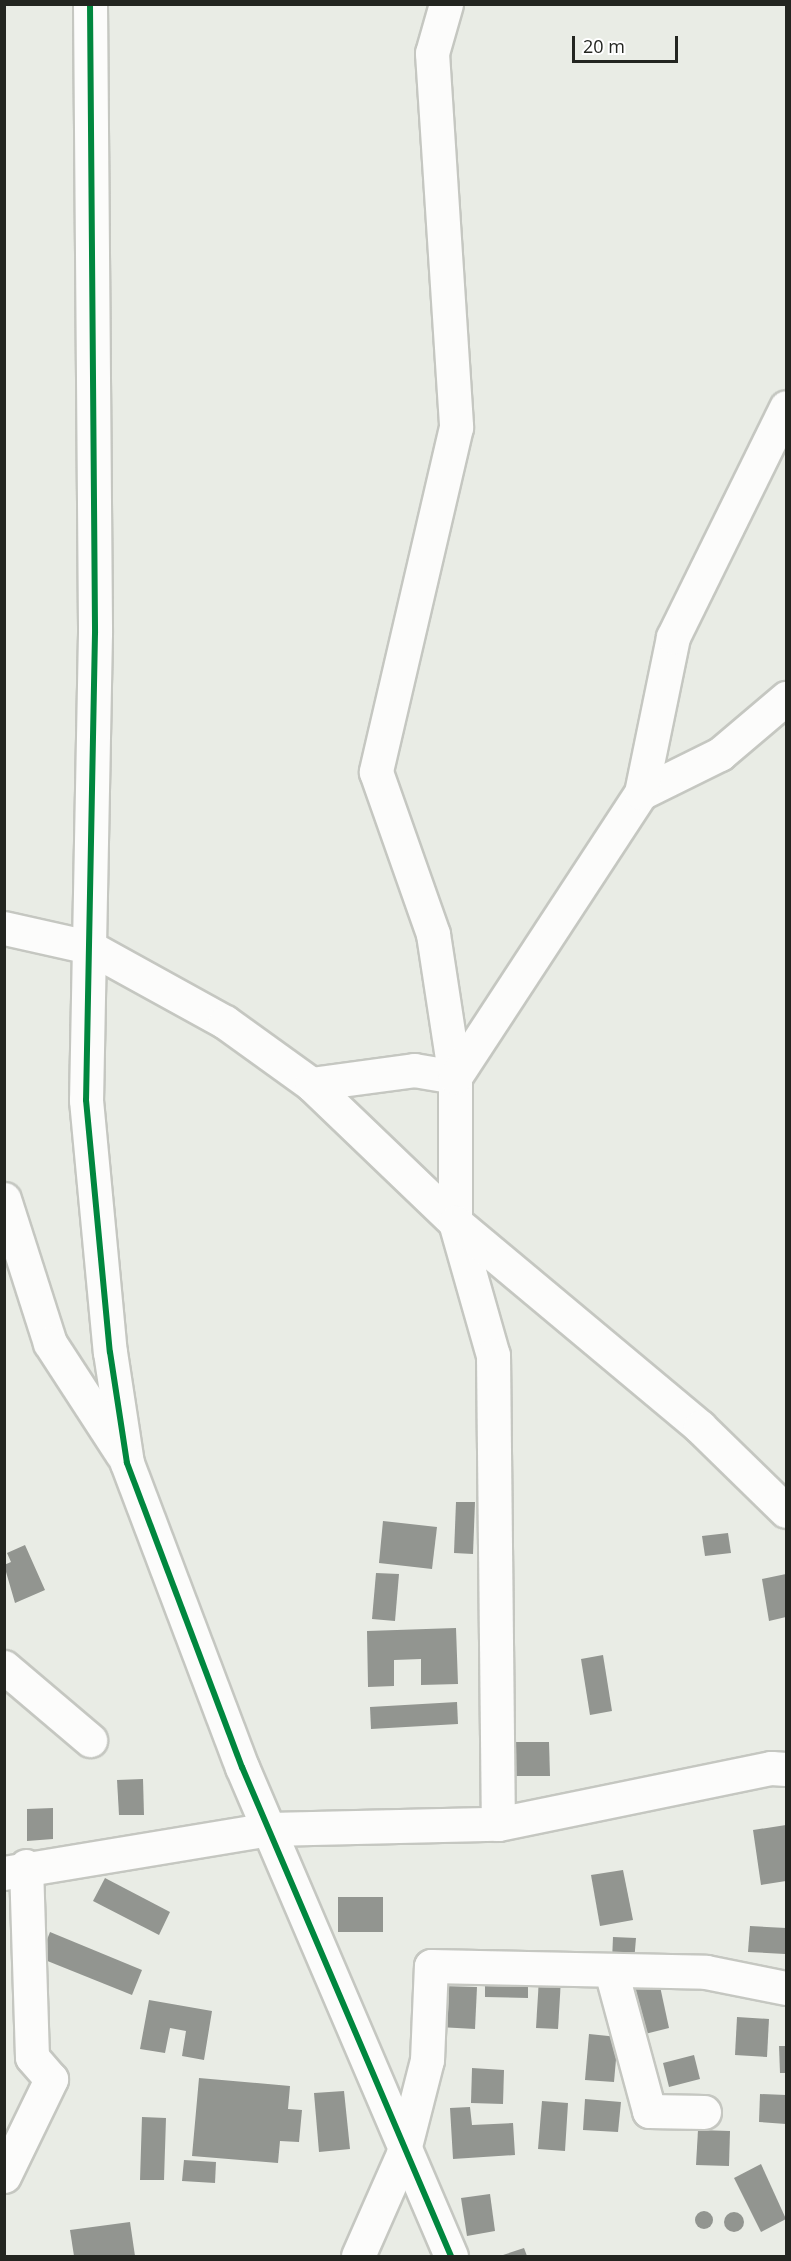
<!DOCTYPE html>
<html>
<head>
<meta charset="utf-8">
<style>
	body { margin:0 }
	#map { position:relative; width:791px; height:2261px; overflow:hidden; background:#e9ece5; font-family:"Open Sans",sans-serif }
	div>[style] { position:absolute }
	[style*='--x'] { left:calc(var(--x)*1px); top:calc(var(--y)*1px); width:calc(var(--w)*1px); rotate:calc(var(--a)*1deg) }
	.building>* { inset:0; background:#929590 }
	.round { border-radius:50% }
	.roads { filter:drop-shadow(2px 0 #c5c7c1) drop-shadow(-2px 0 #c5c7c1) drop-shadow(0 2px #c5c7c1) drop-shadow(0 -2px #c5c7c1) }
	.street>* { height:33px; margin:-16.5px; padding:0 16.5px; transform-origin:16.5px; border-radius:16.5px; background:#fcfcfb }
	.cycleway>* { height:6px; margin:-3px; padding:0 3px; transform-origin:3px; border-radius:3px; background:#00873e }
	span { translate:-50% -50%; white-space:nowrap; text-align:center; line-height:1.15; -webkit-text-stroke:6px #fff; paint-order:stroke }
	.frame { position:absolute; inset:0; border:6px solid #232520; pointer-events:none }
	.scale { position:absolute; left:572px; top:36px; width:106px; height:27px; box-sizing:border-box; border:3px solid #232520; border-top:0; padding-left:8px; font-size:18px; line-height:21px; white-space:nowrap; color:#232520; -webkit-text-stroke:4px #fff; paint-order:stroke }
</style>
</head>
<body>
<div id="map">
	<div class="building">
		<i style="clip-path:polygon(456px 1502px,475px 1502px,473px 1554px,454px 1553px)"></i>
		<i style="clip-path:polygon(383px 1521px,437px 1527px,432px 1569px,379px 1563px)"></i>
		<i style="clip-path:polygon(728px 1533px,731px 1553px,705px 1556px,702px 1536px)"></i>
		<i style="clip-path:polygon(25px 1545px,45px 1590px,15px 1603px,4px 1565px,11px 1562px,7px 1553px)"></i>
		<i style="clip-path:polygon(376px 1573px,399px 1574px,395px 1621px,372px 1619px)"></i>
		<i style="clip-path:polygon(786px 1574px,786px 1617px,769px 1621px,762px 1579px)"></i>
		<i style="clip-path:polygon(456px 1628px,458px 1684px,421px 1685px,421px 1659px,394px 1660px,394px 1686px,368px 1687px,367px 1631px)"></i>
		<i style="clip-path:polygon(603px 1655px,612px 1711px,590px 1715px,581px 1659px)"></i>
		<i style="clip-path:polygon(457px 1702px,458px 1724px,371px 1729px,370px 1707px)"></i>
		<i style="clip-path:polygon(515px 1742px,549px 1742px,550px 1776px,516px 1776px)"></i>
		<i style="clip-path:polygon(143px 1779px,144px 1815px,119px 1815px,117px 1780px)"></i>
		<i style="clip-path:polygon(53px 1808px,53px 1839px,27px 1841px,27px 1809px)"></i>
		<i style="clip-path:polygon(786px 1825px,786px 1881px,761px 1885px,753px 1830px)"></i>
		<i style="clip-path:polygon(623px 1870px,633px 1920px,600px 1926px,591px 1875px)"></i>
		<i style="clip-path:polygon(105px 1878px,170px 1912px,159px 1935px,93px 1901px)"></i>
		<i style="clip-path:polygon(338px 1897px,383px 1897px,383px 1932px,338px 1932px)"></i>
		<i style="clip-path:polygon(750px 1926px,786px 1928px,785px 1954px,748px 1952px)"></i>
		<i style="clip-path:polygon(50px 1932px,142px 1970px,132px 1995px,40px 1958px)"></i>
		<i style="clip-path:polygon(613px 1937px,636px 1938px,634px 1962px,612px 1961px)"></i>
		<i style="clip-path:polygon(485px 1974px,528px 1974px,528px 1998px,485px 1997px)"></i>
		<i style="clip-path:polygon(658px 1977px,669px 2028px,645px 2034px,633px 1982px)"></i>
		<i style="clip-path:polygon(539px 1978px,561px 1979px,558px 2029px,536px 2028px)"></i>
		<i style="clip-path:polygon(441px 1986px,477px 1987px,475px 2029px,439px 2027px)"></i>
		<i style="clip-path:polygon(149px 2000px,212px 2011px,204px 2060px,182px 2056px,186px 2031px,170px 2028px,165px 2053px,140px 2049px)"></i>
		<i style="clip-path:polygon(737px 2017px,769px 2019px,767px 2057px,735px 2055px)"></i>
		<i style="clip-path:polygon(589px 2034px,618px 2037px,614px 2082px,585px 2080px)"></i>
		<i style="clip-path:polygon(779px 2046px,786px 2046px,786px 2073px,780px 2073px)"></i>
		<i style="clip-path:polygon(694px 2055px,700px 2079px,669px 2087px,663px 2063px)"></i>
		<i style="clip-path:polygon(472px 2068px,504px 2070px,503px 2104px,471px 2103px)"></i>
		<i style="clip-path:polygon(199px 2078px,290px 2086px,288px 2109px,302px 2110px,299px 2142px,280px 2141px,278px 2163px,192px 2156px)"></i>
		<i style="clip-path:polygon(344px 2091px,350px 2149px,319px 2152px,314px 2093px)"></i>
		<i style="clip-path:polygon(760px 2094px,786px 2095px,786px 2124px,759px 2122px)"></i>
		<i style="clip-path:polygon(585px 2099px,621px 2102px,618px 2132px,583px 2130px)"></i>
		<i style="clip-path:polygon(542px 2101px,568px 2103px,565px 2151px,538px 2149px)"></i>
		<i style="clip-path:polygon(470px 2107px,472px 2125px,513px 2123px,515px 2155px,453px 2159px,450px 2108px)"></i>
		<i style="clip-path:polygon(142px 2117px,166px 2118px,164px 2180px,140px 2180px)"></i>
		<i style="clip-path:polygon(698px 2130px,730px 2131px,729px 2166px,696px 2165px)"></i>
		<i style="clip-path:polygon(184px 2160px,216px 2162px,215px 2183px,182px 2181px)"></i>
		<i style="clip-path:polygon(761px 2164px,786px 2219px,761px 2232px,734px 2178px)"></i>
		<i style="clip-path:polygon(490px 2194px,495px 2231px,467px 2236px,461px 2198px)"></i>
		<i class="round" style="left:695px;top:2211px;width:18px;height:18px"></i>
		<i class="round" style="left:724px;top:2212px;width:20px;height:20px"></i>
		<i style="clip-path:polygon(130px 2222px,135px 2256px,74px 2256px,70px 2230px)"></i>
		<i style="clip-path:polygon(524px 2248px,527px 2256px,500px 2256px)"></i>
	</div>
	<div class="roads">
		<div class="street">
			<i style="--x:90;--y:4;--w:629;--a:89.54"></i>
			<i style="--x:95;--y:633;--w:467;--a:91.1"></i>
			<i style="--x:86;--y:1100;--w:253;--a:84.6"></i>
			<i style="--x:110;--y:1352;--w:112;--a:81.3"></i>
			<i style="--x:127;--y:1463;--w:325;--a:69.3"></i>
			<i style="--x:242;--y:1767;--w:532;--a:66.86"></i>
			<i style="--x:446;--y:4;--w:51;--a:105.9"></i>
			<i style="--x:432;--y:53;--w:375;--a:86.3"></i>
			<i style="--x:456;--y:427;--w:354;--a:103.1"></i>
			<i style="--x:376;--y:772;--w:172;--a:70.6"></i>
			<i style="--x:433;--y:934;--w:145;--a:81.3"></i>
			<i style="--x:455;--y:1077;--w:145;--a:90"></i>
			<i style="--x:455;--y:1222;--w:138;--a:74.1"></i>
			<i style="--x:493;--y:1355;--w:469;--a:89.4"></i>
			<i style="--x:641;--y:793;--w:88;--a:-26.3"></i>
			<i style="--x:720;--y:754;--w:87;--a:-40.3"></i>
			<i style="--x:4;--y:928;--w:87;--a:12.6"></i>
			<i style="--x:89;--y:947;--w:155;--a:28.9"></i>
			<i style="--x:225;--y:1022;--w:106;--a:35.8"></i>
			<i style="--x:311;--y:1084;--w:199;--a:43.8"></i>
			<i style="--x:455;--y:1222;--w:319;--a:39.9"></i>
			<i style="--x:700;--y:1427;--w:120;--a:44.3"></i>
			<i style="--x:311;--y:1084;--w:104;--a:-7.7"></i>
			<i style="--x:414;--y:1070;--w:42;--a:9.7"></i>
			<i style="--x:455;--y:1077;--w:339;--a:-56.8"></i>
			<i style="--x:641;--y:793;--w:159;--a:-78.4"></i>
			<i style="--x:673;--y:637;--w:256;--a:-63.8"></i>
			<i style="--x:4;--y:1199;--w:151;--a:72.3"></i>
			<i style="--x:50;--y:1343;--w:132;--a:57"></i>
			<i style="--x:4;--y:1667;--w:113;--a:40.3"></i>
			<i style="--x:4;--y:1873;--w:269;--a:-9.4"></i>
			<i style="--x:269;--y:1829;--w:229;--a:-1.3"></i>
			<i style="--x:498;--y:1824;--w:279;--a:-11.6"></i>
			<i style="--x:771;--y:1768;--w:15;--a:4"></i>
			<i style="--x:611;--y:1971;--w:145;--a:74.8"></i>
			<i style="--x:649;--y:2111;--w:55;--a:1"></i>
			<i style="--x:4;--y:2176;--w:108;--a:-64.1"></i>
			<i style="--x:51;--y:2079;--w:29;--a:-131"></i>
			<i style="--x:32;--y:2057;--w:191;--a:-91.8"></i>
			<i style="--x:358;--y:2256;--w:111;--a:-66.2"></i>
			<i style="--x:403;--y:2154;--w:97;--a:-75.7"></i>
			<i style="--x:427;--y:2060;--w:94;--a:-87.6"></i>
			<i style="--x:431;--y:1966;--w:275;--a:1.2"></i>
			<i style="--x:706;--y:1972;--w:82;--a:11.3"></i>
		</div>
	</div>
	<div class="cycleway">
		<i style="--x:90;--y:4;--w:629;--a:89.54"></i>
		<i style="--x:95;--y:633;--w:467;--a:91.1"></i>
		<i style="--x:86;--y:1100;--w:253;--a:84.6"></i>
		<i style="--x:110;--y:1352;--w:112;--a:81.3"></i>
		<i style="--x:127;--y:1463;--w:325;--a:69.3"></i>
		<i style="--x:242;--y:1767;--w:532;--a:66.86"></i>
	</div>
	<div class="frame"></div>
	<div class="scale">20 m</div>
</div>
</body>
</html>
